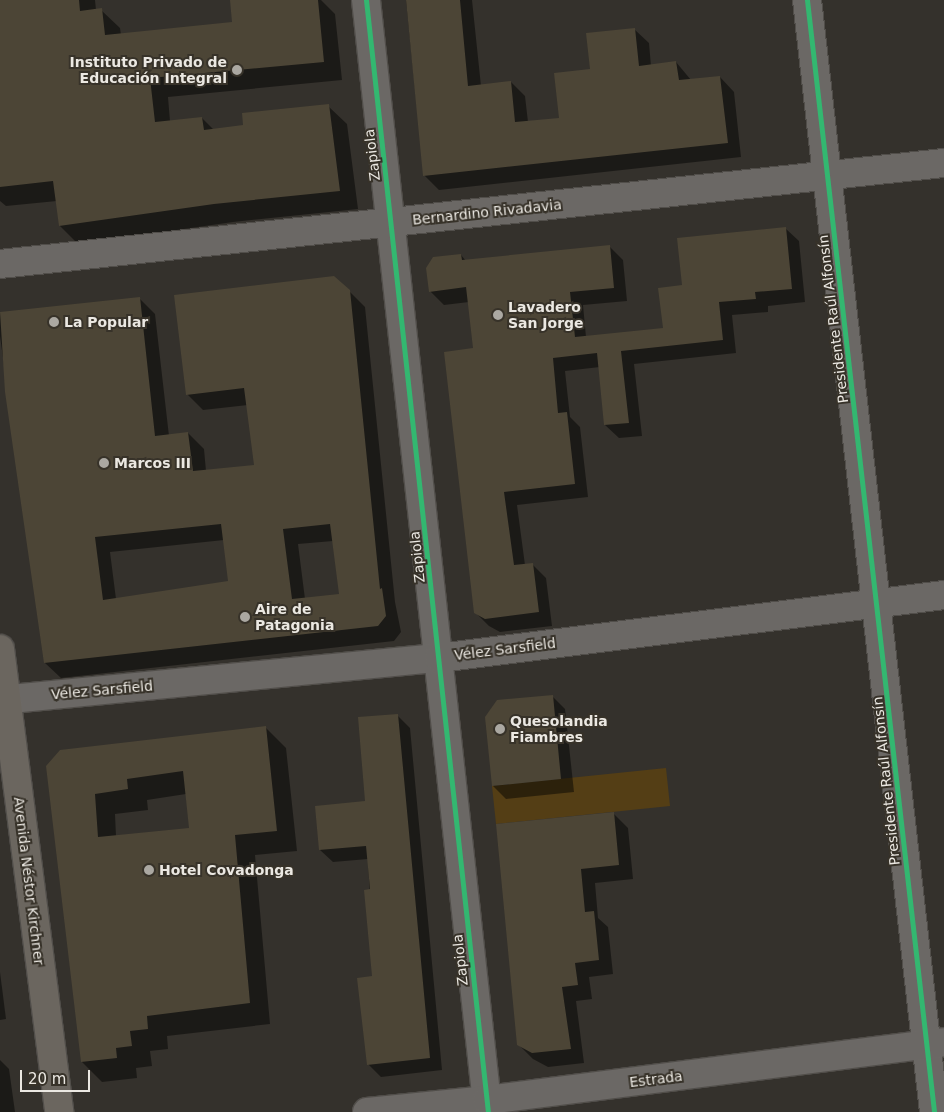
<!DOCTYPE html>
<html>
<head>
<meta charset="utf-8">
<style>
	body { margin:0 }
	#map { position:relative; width:944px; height:1112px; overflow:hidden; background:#34312c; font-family:"DejaVu Sans",sans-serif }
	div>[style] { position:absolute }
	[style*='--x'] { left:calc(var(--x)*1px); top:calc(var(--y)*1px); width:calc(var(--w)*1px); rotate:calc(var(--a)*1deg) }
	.green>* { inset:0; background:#543e15 }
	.shadow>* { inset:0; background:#0007 }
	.building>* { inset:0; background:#4c4536 }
	.roads { filter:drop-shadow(1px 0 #514e4a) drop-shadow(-1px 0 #514e4a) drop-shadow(0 1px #514e4a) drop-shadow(0 -1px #514e4a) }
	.minor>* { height:28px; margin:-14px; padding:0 14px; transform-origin:14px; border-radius:14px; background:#6b6865 }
	.major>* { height:28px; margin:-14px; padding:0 14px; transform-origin:14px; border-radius:14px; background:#6b665f }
	.cycleway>* { height:5px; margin:-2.5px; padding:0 2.5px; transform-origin:2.5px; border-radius:2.5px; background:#33b770 }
	.dots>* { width:14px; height:14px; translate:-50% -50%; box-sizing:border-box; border:2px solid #373229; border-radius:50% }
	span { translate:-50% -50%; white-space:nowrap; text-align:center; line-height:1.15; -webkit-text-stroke:4px #373229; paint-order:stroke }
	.poi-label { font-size:14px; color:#ebe8e2; font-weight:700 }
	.right { translate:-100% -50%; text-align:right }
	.left { translate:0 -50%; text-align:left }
	.street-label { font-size:14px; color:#ebe8e2 }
	.scale { position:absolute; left:20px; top:1070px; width:70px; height:22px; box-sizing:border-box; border:2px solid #ebe8e2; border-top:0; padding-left:6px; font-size:15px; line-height:18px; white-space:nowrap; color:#ebe8e2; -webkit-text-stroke:4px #373229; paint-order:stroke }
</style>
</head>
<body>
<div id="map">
	<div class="green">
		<i style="clip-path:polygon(666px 768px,670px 806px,496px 824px,492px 786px)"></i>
	</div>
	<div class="shadow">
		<i style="clip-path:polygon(0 0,95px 0,96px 10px,101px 10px,120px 28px,121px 35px,233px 23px,231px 0,321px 0,335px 14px,342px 80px,168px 97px,170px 121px,202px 118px,214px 130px,245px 126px,328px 106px,347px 124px,358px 209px,233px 222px,78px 244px,60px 226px,57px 201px,6px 206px,0 201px)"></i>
		<i style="clip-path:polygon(406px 0,472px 0,481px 86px,511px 82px,525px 96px,528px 122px,561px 119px,591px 70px,634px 29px,649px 43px,651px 66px,676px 62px,691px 80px,720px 77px,734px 92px,741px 157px,439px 190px,424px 175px)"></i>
		<i style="clip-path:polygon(785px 228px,799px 241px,805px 302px,768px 306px,768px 312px,732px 315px,736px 353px,634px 364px,642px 436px,619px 438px,605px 425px,600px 367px,565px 371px,570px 417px,580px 427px,588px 497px,517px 505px,525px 565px,532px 564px,546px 578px,552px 626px,500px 632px,489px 626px,475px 612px,475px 349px,469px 302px,444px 305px,430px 291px,461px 255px,466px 261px,610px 247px,623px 260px,627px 301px,583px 305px,586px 337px,664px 329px,684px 286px)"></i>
		<i style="clip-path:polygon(evenodd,349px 291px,365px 307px,395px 602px,401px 632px,394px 641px,61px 678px,45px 663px,0 336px,0 313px,139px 298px,155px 314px,169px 436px,188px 433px,204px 449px,206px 471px,256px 466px,248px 405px,203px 410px,187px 394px,349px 291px,224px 540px,229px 582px,116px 599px,110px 552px,224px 540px,349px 291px,333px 541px,340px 595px,305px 599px,298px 544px,333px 541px)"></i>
		<i style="clip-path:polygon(552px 696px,565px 709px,574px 792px,506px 799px,493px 786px)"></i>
		<i style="clip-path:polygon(397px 715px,410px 728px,442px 1070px,381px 1077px,368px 1064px,374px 977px,368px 859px,333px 862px,320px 850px,366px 802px)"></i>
		<i style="clip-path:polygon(evenodd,265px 727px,286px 748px,297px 851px,255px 855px,270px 1024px,167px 1036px,168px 1049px,150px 1051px,152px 1066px,136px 1068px,137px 1078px,102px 1082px,82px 1062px,48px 766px,265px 727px,186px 794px,190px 829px,116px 836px,115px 814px,148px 810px,147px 800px,186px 794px)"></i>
		<i style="clip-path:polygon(613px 813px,628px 828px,633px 879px,595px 883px,598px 918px,608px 927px,613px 974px,589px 977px,592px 999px,576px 1001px,584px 1063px,548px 1067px,533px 1059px,518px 1044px,497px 825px)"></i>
		<i style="clip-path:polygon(0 972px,6px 1019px,0 1020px)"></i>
		<i style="clip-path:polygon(0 1060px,9px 1069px,15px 1112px,0 1112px)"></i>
	</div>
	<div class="building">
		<i style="clip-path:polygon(0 0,79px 0,80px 11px,102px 8px,105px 35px,232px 22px,230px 0,318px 0,324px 62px,150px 78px,155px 122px,202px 117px,204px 130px,243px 125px,242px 113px,329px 104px,340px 191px,214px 204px,59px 226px,53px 181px,0 187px)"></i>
		<i style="clip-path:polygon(406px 0,460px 0,468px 86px,511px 81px,515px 122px,559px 118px,554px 73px,590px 69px,586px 33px,635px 28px,639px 66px,676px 61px,679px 80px,720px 76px,728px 143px,423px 176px)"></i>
		<i style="clip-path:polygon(786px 227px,792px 289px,755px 292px,756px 299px,719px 302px,723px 340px,621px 351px,629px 423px,604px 425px,597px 353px,553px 358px,558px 413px,567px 412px,575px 484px,504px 492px,514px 565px,533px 563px,539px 612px,485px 619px,474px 613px,444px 352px,473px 348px,466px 287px,429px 292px,426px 268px,433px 257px,461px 254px,462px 260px,610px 245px,614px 288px,570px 292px,575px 337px,663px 328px,658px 288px,682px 285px,677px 238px)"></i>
		<i style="clip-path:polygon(evenodd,334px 276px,350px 290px,380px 589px,382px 588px,386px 616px,378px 626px,44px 663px,5px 392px,0 312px,140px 297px,155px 436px,188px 432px,193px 471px,254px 465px,244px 388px,186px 395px,174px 295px,334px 276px,221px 524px,228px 581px,103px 600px,95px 537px,221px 524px,334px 276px,330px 524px,339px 594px,292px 599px,283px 529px,330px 524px)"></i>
		<i style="clip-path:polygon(553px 695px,561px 779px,492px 786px,485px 717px,497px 700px)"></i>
		<i style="clip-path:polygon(398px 714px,430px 1058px,367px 1065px,357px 978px,372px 976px,364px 890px,370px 889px,366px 846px,319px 850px,315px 806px,365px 801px,358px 717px)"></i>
		<i style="clip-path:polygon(evenodd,266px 726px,277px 831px,235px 835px,250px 1003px,147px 1016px,148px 1029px,130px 1031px,132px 1046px,116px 1048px,117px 1058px,81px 1062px,46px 766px,60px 750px,266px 726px,183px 771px,189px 828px,98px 837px,95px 794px,128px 789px,127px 779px,183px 771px)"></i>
		<i style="clip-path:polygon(614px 812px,619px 865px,581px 869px,585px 912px,594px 911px,599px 960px,575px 963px,578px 985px,562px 987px,571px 1049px,532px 1053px,517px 1045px,496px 824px)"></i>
	</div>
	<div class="roads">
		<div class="minor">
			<i style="--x:366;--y:0;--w:1119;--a:83.74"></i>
			<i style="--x:807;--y:0;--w:1119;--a:83.48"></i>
			<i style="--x:0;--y:264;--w:949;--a:-6.11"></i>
			<i style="--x:0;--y:700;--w:441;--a:-5.5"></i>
			<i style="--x:439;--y:658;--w:509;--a:-7.11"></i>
			<i style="--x:367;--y:1112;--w:121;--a:-5.7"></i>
			<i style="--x:487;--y:1100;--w:461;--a:-7.2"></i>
		</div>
		<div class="major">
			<i style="--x:0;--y:649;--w:467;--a:82.7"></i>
		</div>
	</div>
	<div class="cycleway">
		<i style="--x:366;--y:0;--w:1119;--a:83.74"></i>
		<i style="--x:807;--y:0;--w:1119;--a:83.48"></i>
	</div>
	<div class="dots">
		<i style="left:237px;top:70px;background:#aba8a2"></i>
		<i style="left:498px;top:315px;background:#aba8a2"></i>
		<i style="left:54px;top:322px;background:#aba8a2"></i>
		<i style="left:104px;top:463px;background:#aba8a2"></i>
		<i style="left:245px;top:617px;background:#aba8a2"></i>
		<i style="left:500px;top:729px;background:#aba8a2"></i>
		<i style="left:149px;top:870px;background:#aba8a2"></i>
	</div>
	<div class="poi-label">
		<span class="right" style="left:227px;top:70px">Instituto Privado de<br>Educación Integral</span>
		<span class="left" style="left:508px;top:315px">Lavadero<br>San Jorge</span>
		<span class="left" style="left:64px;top:322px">La Popular</span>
		<span class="left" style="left:114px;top:463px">Marcos III</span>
		<span class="left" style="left:255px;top:617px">Aire de<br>Patagonia</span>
		<span class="left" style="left:510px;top:729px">Quesolandia<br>Fiambres</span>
		<span class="left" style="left:159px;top:870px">Hotel Covadonga</span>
	</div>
	<div class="street-label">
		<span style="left:372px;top:155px;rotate:-97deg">Zapiola</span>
		<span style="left:487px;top:212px;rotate:-6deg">Bernardino Rivadavia</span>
		<span style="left:833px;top:319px;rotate:-97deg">Presidente Raúl Alfonsín</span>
		<span style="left:417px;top:557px;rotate:-96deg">Zapiola</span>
		<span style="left:505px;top:649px;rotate:-7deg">Vélez Sarsfield</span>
		<span style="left:102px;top:690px;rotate:-5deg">Vélez Sarsfield</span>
		<span style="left:886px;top:781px;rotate:-96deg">Presidente Raúl Alfonsín</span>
		<span style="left:29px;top:881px;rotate:83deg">Avenida Néstor Kirchner</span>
		<span style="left:460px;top:960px;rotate:-96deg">Zapiola</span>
		<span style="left:656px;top:1079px;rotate:-7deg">Estrada</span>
	</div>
	<div class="scale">20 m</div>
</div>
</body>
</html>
